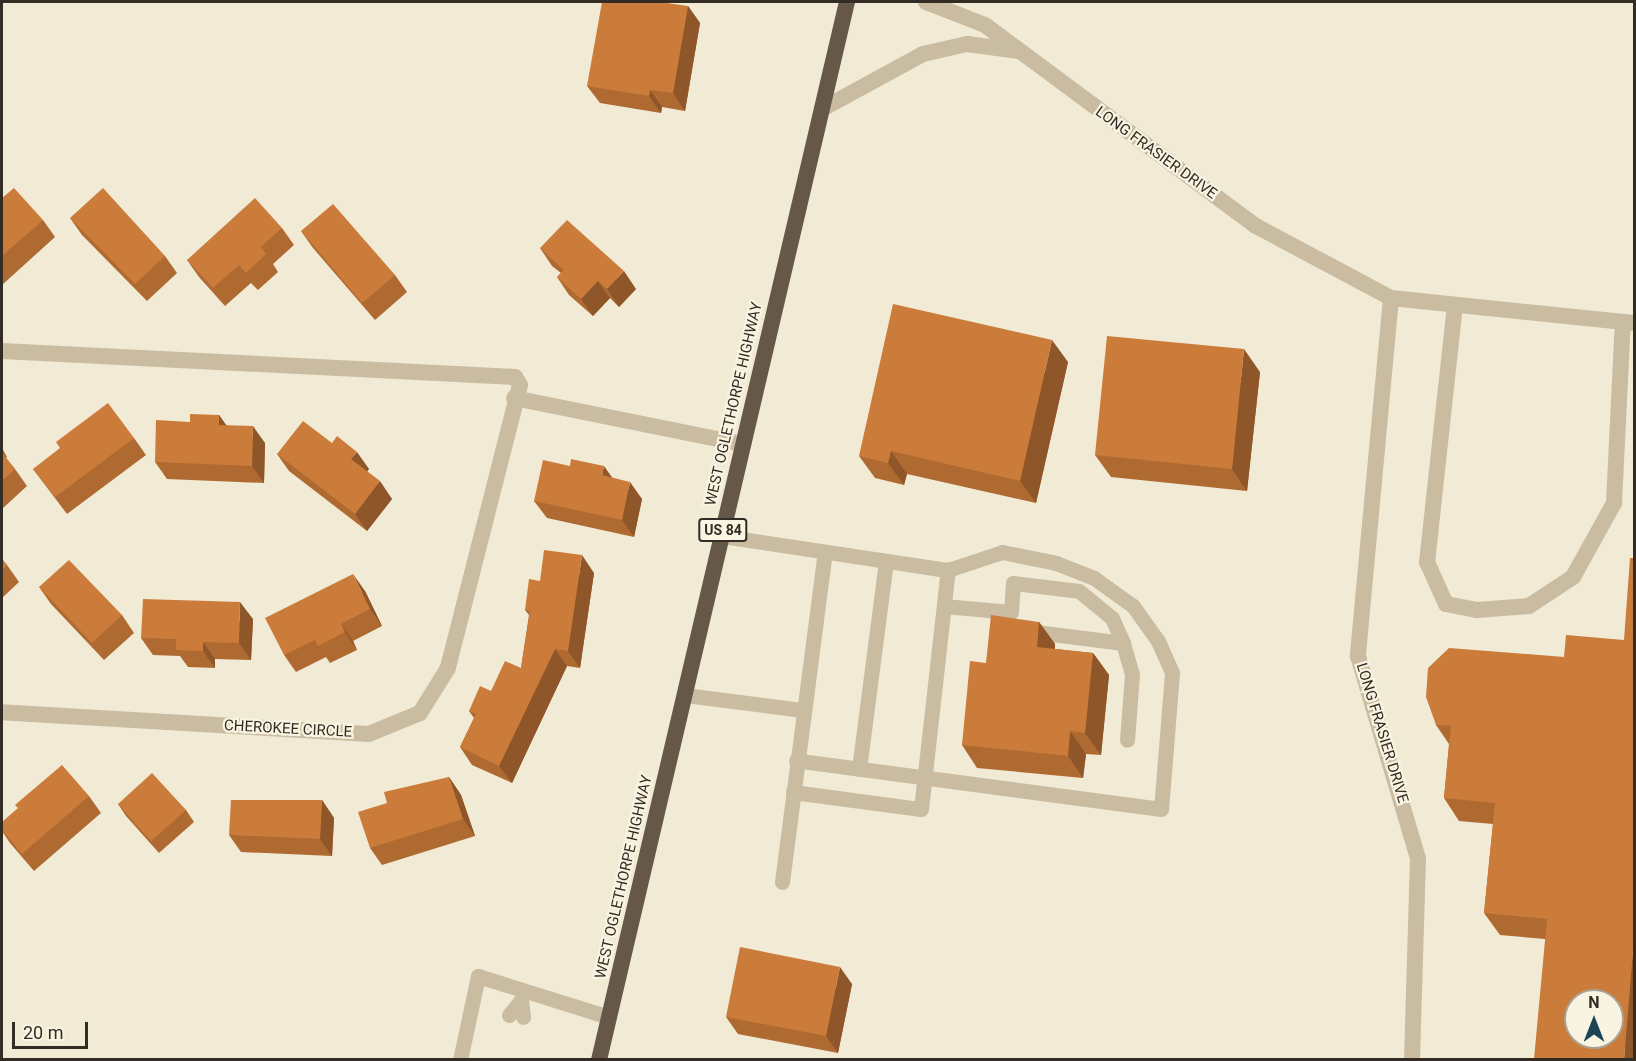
<!DOCTYPE html>
<html>
<head>
<meta charset="utf-8">
<style>
	body { margin:0 }
	#map { position:relative; width:1636px; height:1061px; overflow:hidden; background:#f1ead5; font-family:Roboto,sans-serif }
	div>[style] { position:absolute }
	[style*='--x'] { left:calc(var(--x)*1px); top:calc(var(--y)*1px); width:calc(var(--w)*1px); rotate:calc(var(--a)*1deg) }
	.service>* { height:15px; margin:-7.5px; padding:0 7.5px; transform-origin:7.5px; border-radius:7.5px; background:#c9bca1 }
	.minor>* { height:16px; margin:-8px; padding:0 8px; transform-origin:8px; border-radius:8px; background:#c9bca1 }
	.trunk>* { height:16px; margin:-8px; padding:0 8px; transform-origin:8px; border-radius:8px; background:#665848 }
	.wall>* { inset:0; background:#af6a32 }
	.shaded-wall>* { inset:0; background:#8e5629 }
	.building>* { inset:0; background:#cb7b3a }
	span { translate:-50% -50%; white-space:nowrap; text-align:center; line-height:1.15; -webkit-text-stroke:4.5px #f9f3e1; paint-order:stroke }
	.shield-label span { padding:2px 4px; background:#f9f3e1; border:2px solid; border-radius:4px; -webkit-text-stroke-width:0 }
	.shield-label { font-size:14px; color:#332c24; font-weight:700 }
	.street-label { font-size:15px; color:#332c24 }
	.frame { position:absolute; inset:0; border:3px solid #332c24; pointer-events:none }
	.north { position:absolute; left:1564px; top:989px; width:60px; height:60px; box-sizing:border-box; background:#f9f3e1; border:2px solid #aaa395; border-radius:50%; rotate:0deg; font-size:16px; font-weight:700; line-height:24px; text-align:center; color:#332c24 }
	.north::after { content:''; display:block; margin:auto; width:21px; height:27px; background:#194556; clip-path:polygon(50% 0,100% 100%,50% 72%,0 100%) }
	.scale { position:absolute; left:12px; top:1022px; width:76px; height:27px; box-sizing:border-box; border:3px solid #332c24; border-top:0; padding-left:8px; font-size:18px; line-height:21px; white-space:nowrap; color:#332c24; -webkit-text-stroke:4px #f9f3e1; paint-order:stroke }
</style>
</head>
<body>
<div id="map">
	<div class="service">
		<i style="--x:722;--y:536;--w:229;--a:8.6"></i>
		<i style="--x:948;--y:570;--w:57;--a:-18.4"></i>
		<i style="--x:1002;--y:552;--w:55;--a:11.5"></i>
		<i style="--x:1056;--y:563;--w:41;--a:21.5"></i>
		<i style="--x:1094;--y:578;--w:48;--a:35.7"></i>
		<i style="--x:1133;--y:606;--w:43;--a:54.5"></i>
		<i style="--x:1158;--y:641;--w:35;--a:66"></i>
		<i style="--x:1172;--y:673;--w:136;--a:94.6"></i>
		<i style="--x:1161;--y:809;--w:368;--a:-172.4"></i>
		<i style="--x:944;--y:606;--w:67;--a:5.1"></i>
		<i style="--x:1011;--y:612;--w:29;--a:-86"></i>
		<i style="--x:1013;--y:583;--w:66;--a:6.9"></i>
		<i style="--x:1079;--y:591;--w:43;--a:39.3"></i>
		<i style="--x:1112;--y:618;--w:27;--a:66"></i>
		<i style="--x:1123;--y:643;--w:32;--a:74"></i>
		<i style="--x:1132;--y:674;--w:66;--a:94.3"></i>
		<i style="--x:1028;--y:631;--w:96;--a:7.2"></i>
		<i style="--x:685;--y:695;--w:118;--a:7.3"></i>
		<i style="--x:859;--y:769;--w:209;--a:-82.6"></i>
		<i style="--x:793;--y:792;--w:129;--a:7.6"></i>
		<i style="--x:921;--y:809;--w:241;--a:-83.6"></i>
		<i style="--x:782;--y:882;--w:332;--a:-82.6"></i>
		<i style="--x:509;--y:1015;--w:19;--a:-51"></i>
		<i style="--x:521;--y:1000;--w:17;--a:83"></i>
		<i style="--x:460;--y:1060;--w:86;--a:-77.9"></i>
		<i style="--x:478;--y:976;--w:137;--a:17.4"></i>
	</div>
	<div class="minor">
		<i style="--x:926;--y:2;--w:63;--a:21.3"></i>
		<i style="--x:985;--y:25;--w:337;--a:36.6"></i>
		<i style="--x:1256;--y:226;--w:153;--a:28.1"></i>
		<i style="--x:1391;--y:298;--w:244;--a:5.9"></i>
		<i style="--x:822;--y:109;--w:115;--a:-28.6"></i>
		<i style="--x:923;--y:54;--w:45;--a:-12.8"></i>
		<i style="--x:967;--y:44;--w:52;--a:7.7"></i>
		<i style="--x:1391;--y:298;--w:360;--a:95.3"></i>
		<i style="--x:1358;--y:656;--w:211;--a:73.5"></i>
		<i style="--x:1418;--y:858;--w:202;--a:91.7"></i>
		<i style="--x:1455;--y:305;--w:259;--a:96.2"></i>
		<i style="--x:1427;--y:562;--w:46;--a:65.7"></i>
		<i style="--x:1446;--y:604;--w:32;--a:11"></i>
		<i style="--x:1477;--y:610;--w:52;--a:-4.4"></i>
		<i style="--x:1529;--y:606;--w:53;--a:-33.4"></i>
		<i style="--x:1573;--y:577;--w:85;--a:-61"></i>
		<i style="--x:1614;--y:503;--w:181;--a:-87.2"></i>
		<i style="--x:2;--y:351;--w:514;--a:2.9"></i>
		<i style="--x:515;--y:377;--w:9;--a:58"></i>
		<i style="--x:520;--y:385;--w:292;--a:104.3"></i>
		<i style="--x:448;--y:668;--w:53;--a:121.9"></i>
		<i style="--x:420;--y:713;--w:55;--a:157.6"></i>
		<i style="--x:369;--y:734;--w:368;--a:-176.6"></i>
		<i style="--x:514;--y:398;--w:234;--a:11.4"></i>
	</div>
	<div class="trunk">
		<i style="--x:599;--y:1060;--w:1087;--a:-76.81"></i>
	</div>
	<div class="wall">
		<i style="clip-path:polygon(688px 6px,700px 23px,685px 111px,662px 107px,661px 113px,600px 103px,587px 86px)"></i>
		<i style="clip-path:polygon(2px 198px,43px 220px,55px 237px,2px 285px)"></i>
		<i style="clip-path:polygon(70px 218px,165px 256px,177px 273px,147px 301px,82px 235px)"></i>
		<i style="clip-path:polygon(282px 228px,294px 245px,273px 264px,278px 272px,258px 290px,251px 283px,225px 306px,199px 277px,187px 260px)"></i>
		<i style="clip-path:polygon(301px 231px,395px 275px,407px 292px,375px 320px,313px 248px)"></i>
		<i style="clip-path:polygon(540px 248px,636px 289px,619px 307px,610px 298px,593px 316px,569px 295px,557px 277px,561px 273px,552px 266px)"></i>
		<i style="clip-path:polygon(1068px 362px,1036px 503px,907px 474px,904px 485px,875px 478px,859px 456px)"></i>
		<i style="clip-path:polygon(1260px 372px,1247px 491px,1111px 477px,1095px 455px)"></i>
		<i style="clip-path:polygon(219px 415px,226px 425px,265px 443px,264px 483px,167px 479px,155px 462px,190px 422px)"></i>
		<i style="clip-path:polygon(134px 438px,146px 455px,67px 514px,33px 469px)"></i>
		<i style="clip-path:polygon(332px 443px,369px 469px,367px 471px,392px 499px,367px 531px,289px 471px,277px 454px)"></i>
		<i style="clip-path:polygon(2px 448px,7px 457px,6px 458px,15px 469px,27px 486px,2px 509px)"></i>
		<i style="clip-path:polygon(570px 466px,612px 478px,642px 499px,634px 537px,547px 518px,534px 501px)"></i>
		<i style="clip-path:polygon(2px 559px,7px 565px,19px 582px,2px 598px)"></i>
		<i style="clip-path:polygon(594px 573px,580px 668px,567px 666px,512px 783px,472px 765px,460px 747px,474px 718px,469px 711px,491px 691px,521px 668px,529px 615px,525px 610px,540px 581px)"></i>
		<i style="clip-path:polygon(39px 587px,122px 615px,134px 633px,104px 660px,51px 604px)"></i>
		<i style="clip-path:polygon(365px 591px,382px 626px,353px 641px,357px 650px,330px 663px,326px 657px,296px 672px,284px 655px)"></i>
		<i style="clip-path:polygon(253px 619px,251px 660px,215px 659px,215px 668px,188px 667px,180px 656px,153px 655px,141px 638px)"></i>
		<i style="clip-path:polygon(1039px 622px,1055px 644px,1055px 649px,1093px 653px,1109px 675px,1101px 755px,1086px 754px,1083px 778px,977px 768px,962px 745px,986px 663px)"></i>
		<i style="clip-path:polygon(1624px 640px,1635px 1059px,1545px 939px,1500px 935px,1484px 913px,1493px 824px,1459px 821px,1444px 798px,1449px 744px,1436px 725px,1564px 657px)"></i>
		<i style="clip-path:polygon(449px 777px,461px 795px,475px 836px,382px 865px,370px 848px,387px 803px)"></i>
		<i style="clip-path:polygon(89px 796px,101px 813px,34px 871px,10px 843px,2px 831px,2px 822px)"></i>
		<i style="clip-path:polygon(322px 800px,334px 818px,332px 856px,241px 852px,229px 835px)"></i>
		<i style="clip-path:polygon(118px 804px,186px 810px,194px 822px,159px 853px,126px 816px)"></i>
		<i style="clip-path:polygon(852px 984px,838px 1053px,738px 1034px,726px 1017px)"></i>
	</div>
	<div class="shaded-wall">
		<i style="clip-path:polygon(688px 6px,700px 23px,685px 111px,673px 93px)"></i>
		<i style="clip-path:polygon(650px 90px,662px 107px,661px 113px,649px 96px)"></i>
		<i style="clip-path:polygon(624px 271px,636px 289px,619px 307px,607px 289px)"></i>
		<i style="clip-path:polygon(598px 281px,610px 298px,593px 316px,581px 299px)"></i>
		<i style="clip-path:polygon(1052px 340px,1068px 362px,1036px 503px,1020px 481px)"></i>
		<i style="clip-path:polygon(1244px 349px,1260px 372px,1247px 491px,1232px 469px)"></i>
		<i style="clip-path:polygon(219px 415px,231px 432px,219px 425px)"></i>
		<i style="clip-path:polygon(253px 426px,265px 443px,264px 483px,252px 466px)"></i>
		<i style="clip-path:polygon(891px 451px,907px 474px,904px 485px,888px 463px)"></i>
		<i style="clip-path:polygon(357px 452px,369px 469px,364px 476px,351px 459px)"></i>
		<i style="clip-path:polygon(604px 466px,616px 483px,602px 475px)"></i>
		<i style="clip-path:polygon(380px 481px,392px 499px,367px 531px,355px 514px)"></i>
		<i style="clip-path:polygon(630px 482px,642px 499px,634px 537px,622px 520px)"></i>
		<i style="clip-path:polygon(582px 555px,594px 573px,580px 668px,568px 651px)"></i>
		<i style="clip-path:polygon(353px 574px,365px 591px,382px 626px,370px 609px)"></i>
		<i style="clip-path:polygon(240px 602px,253px 619px,251px 660px,239px 643px)"></i>
		<i style="clip-path:polygon(1039px 622px,1055px 644px,1053px 669px,1037px 647px)"></i>
		<i style="clip-path:polygon(341px 624px,353px 641px,357px 650px,345px 632px)"></i>
		<i style="clip-path:polygon(203px 642px,215px 659px,215px 668px,203px 651px)"></i>
		<i style="clip-path:polygon(555px 649px,567px 666px,512px 783px,499px 766px)"></i>
		<i style="clip-path:polygon(1093px 653px,1109px 675px,1101px 755px,1085px 733px)"></i>
		<i style="clip-path:polygon(1070px 731px,1086px 754px,1083px 778px,1068px 756px)"></i>
		<i style="clip-path:polygon(449px 777px,461px 795px,475px 836px,463px 819px)"></i>
		<i style="clip-path:polygon(322px 800px,334px 818px,332px 856px,320px 839px)"></i>
		<i style="clip-path:polygon(1635px 926px,1635px 1059px,1624px 1059px)"></i>
		<i style="clip-path:polygon(840px 967px,852px 984px,838px 1053px,826px 1036px)"></i>
	</div>
	<div class="building">
		<i style="clip-path:polygon(602px 2px,660px 2px,688px 6px,673px 93px,650px 90px,649px 96px,587px 86px)"></i>
		<i style="clip-path:polygon(14px 188px,43px 220px,2px 256px,2px 198px)"></i>
		<i style="clip-path:polygon(103px 188px,165px 256px,135px 284px,70px 218px)"></i>
		<i style="clip-path:polygon(255px 198px,282px 228px,261px 247px,266px 254px,246px 273px,239px 265px,213px 288px,187px 260px)"></i>
		<i style="clip-path:polygon(333px 204px,395px 275px,362px 303px,301px 231px)"></i>
		<i style="clip-path:polygon(567px 220px,624px 271px,607px 289px,598px 281px,581px 299px,557px 277px,564px 270px,540px 248px)"></i>
		<i style="clip-path:polygon(893px 304px,1052px 340px,1020px 481px,891px 451px,888px 463px,859px 456px)"></i>
		<i style="clip-path:polygon(1107px 336px,1244px 349px,1232px 469px,1095px 455px)"></i>
		<i style="clip-path:polygon(108px 403px,134px 438px,55px 497px,33px 469px,60px 448px,56px 442px)"></i>
		<i style="clip-path:polygon(190px 414px,219px 415px,219px 425px,253px 426px,252px 466px,155px 462px,156px 420px,190px 422px)"></i>
		<i style="clip-path:polygon(303px 421px,332px 443px,337px 436px,357px 452px,351px 459px,380px 481px,355px 514px,277px 454px)"></i>
		<i style="clip-path:polygon(2px 453px,15px 469px,2px 481px)"></i>
		<i style="clip-path:polygon(571px 459px,604px 466px,602px 475px,630px 482px,622px 520px,534px 501px,543px 460px,570px 466px)"></i>
		<i style="clip-path:polygon(544px 550px,582px 555px,568px 651px,555px 649px,499px 766px,460px 747px,476px 714px,469px 711px,480px 686px,491px 691px,505px 661px,521px 668px,530px 611px,525px 610px,529px 579px,540px 581px)"></i>
		<i style="clip-path:polygon(evenodd,1630px 558px,1635px 558px,1635px 926px,1624px 1059px,1534px 1059px,1547px 919px,1484px 913px,1495px 803px,1444px 798px,1451px 726px,1436px 725px,1426px 697px,1428px 668px,1449px 648px,1564px 657px,1566px 635px,1624px 640px,1630px 558px,1576px 1001px,1612px 1001px,1612px 1037px,1576px 1037px,1576px 1001px)"></i>
		<i style="clip-path:polygon(2px 559px,7px 565px,2px 570px)"></i>
		<i style="clip-path:polygon(69px 560px,122px 615px,92px 643px,39px 587px)"></i>
		<i style="clip-path:polygon(353px 574px,370px 609px,341px 624px,345px 632px,318px 646px,315px 640px,284px 655px,265px 618px)"></i>
		<i style="clip-path:polygon(143px 599px,240px 602px,239px 643px,203px 642px,203px 651px,176px 650px,176px 639px,141px 638px)"></i>
		<i style="clip-path:polygon(991px 615px,1039px 622px,1037px 647px,1093px 653px,1085px 733px,1070px 731px,1068px 756px,962px 745px,970px 661px,986px 663px)"></i>
		<i style="clip-path:polygon(62px 765px,89px 796px,22px 854px,2px 830px,2px 822px,18px 808px,15px 805px)"></i>
		<i style="clip-path:polygon(152px 773px,186px 810px,151px 841px,118px 804px)"></i>
		<i style="clip-path:polygon(449px 777px,463px 819px,370px 848px,358px 812px,387px 803px,384px 792px)"></i>
		<i style="clip-path:polygon(231px 800px,322px 800px,320px 839px,229px 835px)"></i>
		<i style="clip-path:polygon(740px 947px,840px 967px,826px 1036px,726px 1017px)"></i>
	</div>
	<div class="shield-label">
		<span style="left:723px;top:530px">US 84</span>
	</div>
	<div class="street-label">
		<span style="left:1156px;top:153px;rotate:36deg">LONG FRASIER DRIVE</span>
		<span style="left:734px;top:404px;rotate:-77deg">WEST OGLETHORPE HIGHWAY</span>
		<span style="left:288px;top:729px;rotate:3deg">CHEROKEE CIRCLE</span>
		<span style="left:1382px;top:733px;rotate:73deg">LONG FRASIER DRIVE</span>
		<span style="left:624px;top:877px;rotate:-77deg">WEST OGLETHORPE HIGHWAY</span>
	</div>
	<div class="frame"></div>
	<div class="north">N</div>
	<div class="scale">20 m</div>
</div>
</body>
</html>
